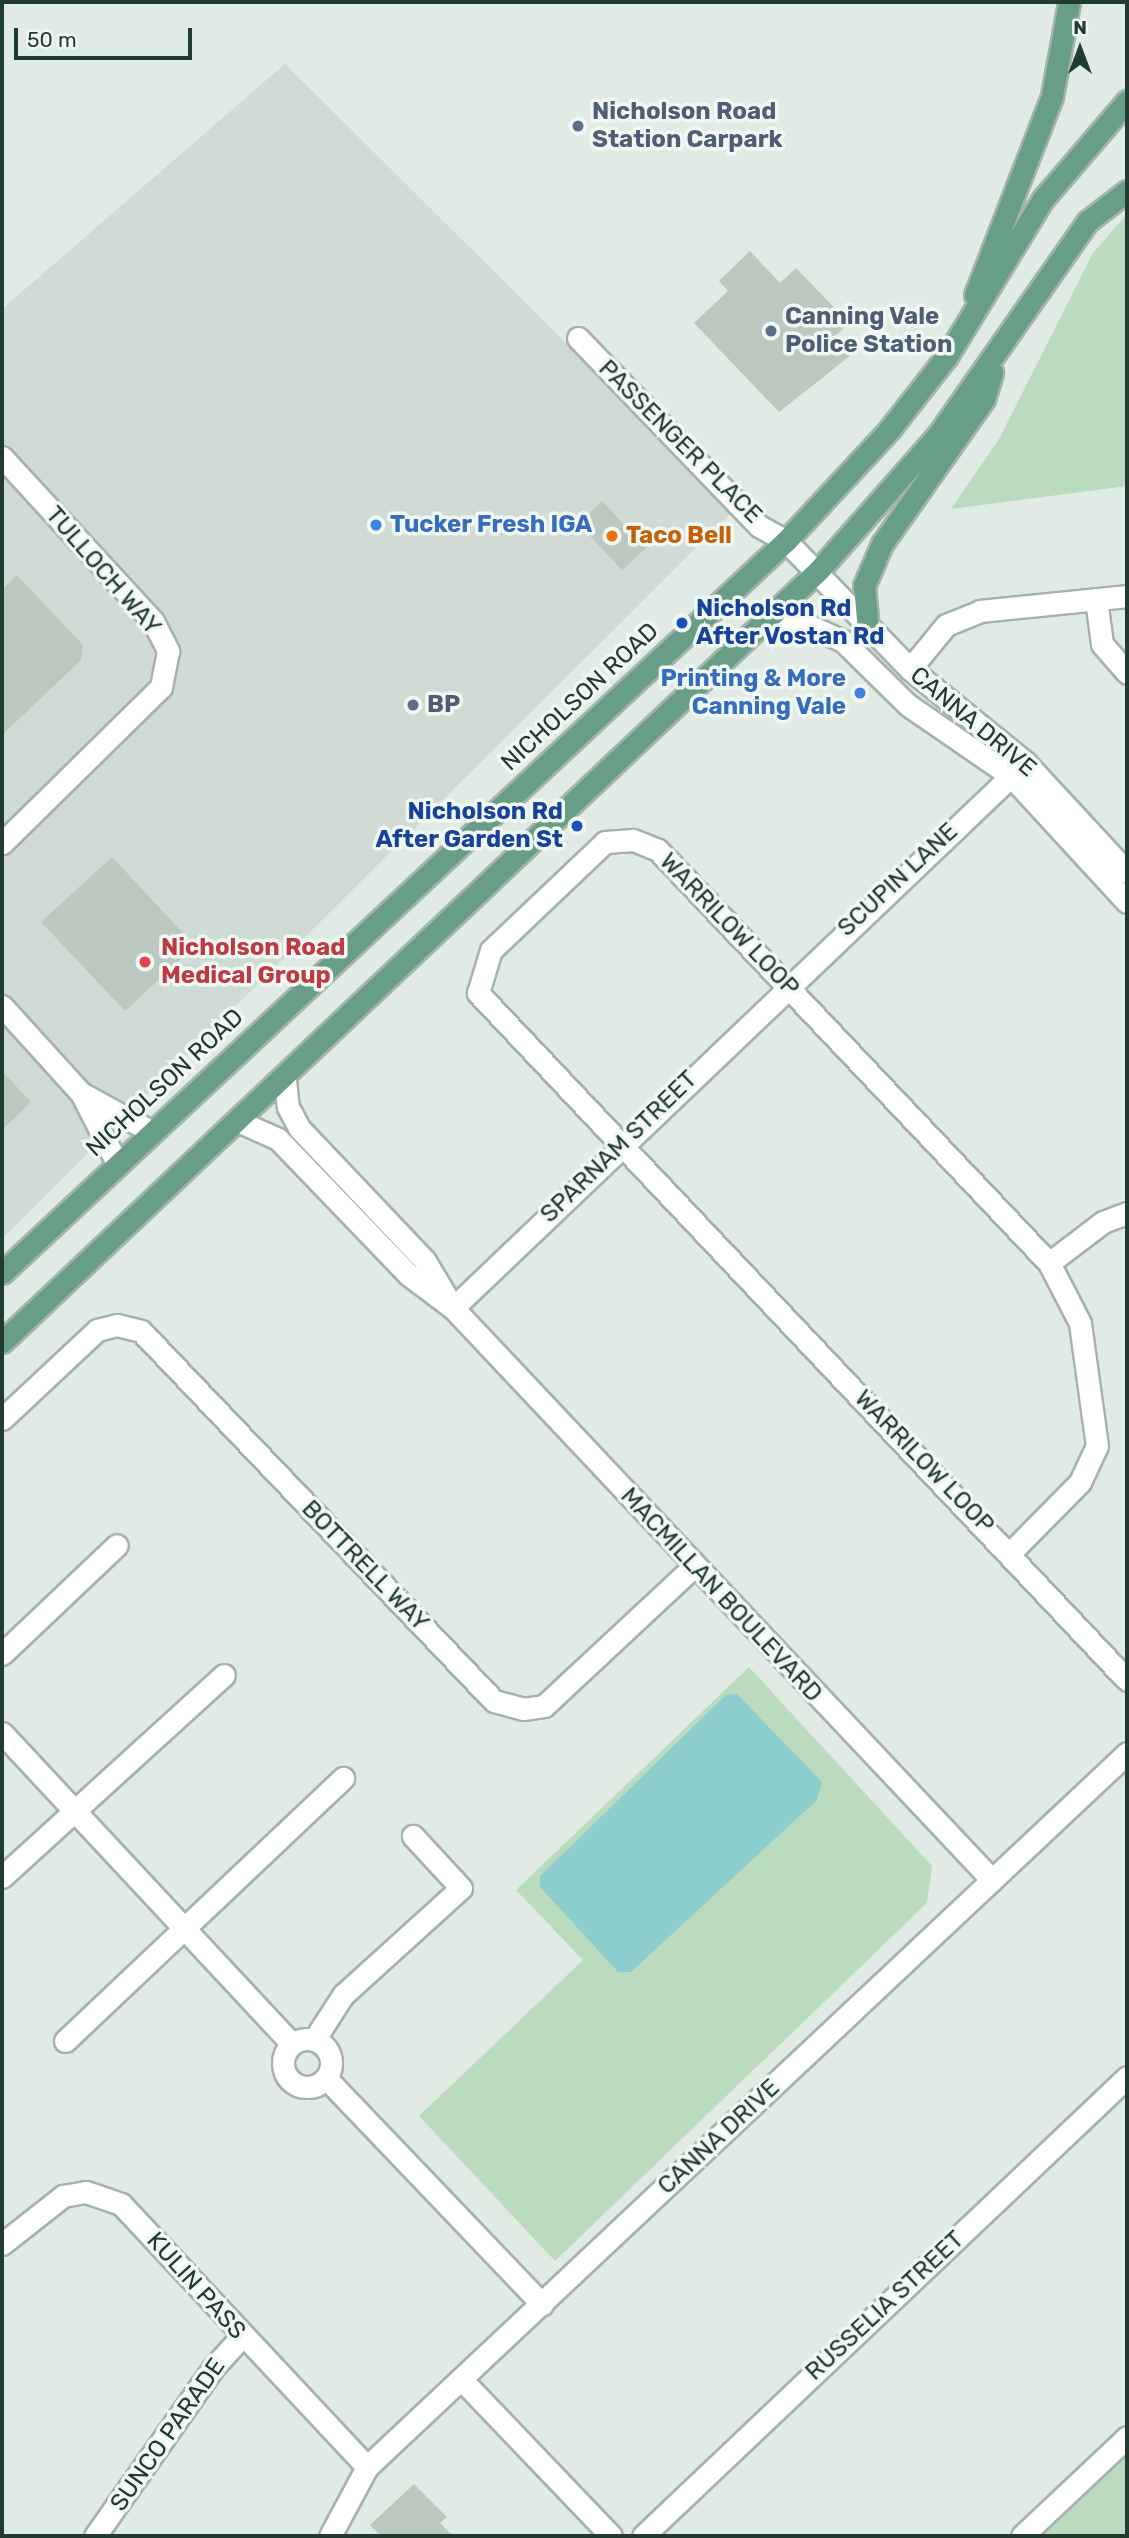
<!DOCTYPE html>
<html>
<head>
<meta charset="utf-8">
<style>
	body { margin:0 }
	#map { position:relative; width:1129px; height:2538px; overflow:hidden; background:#e1ebe5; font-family:Rubik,sans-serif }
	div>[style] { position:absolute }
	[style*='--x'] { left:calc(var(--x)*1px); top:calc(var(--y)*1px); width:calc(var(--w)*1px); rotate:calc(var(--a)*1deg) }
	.built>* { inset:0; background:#cfdbd4 }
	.green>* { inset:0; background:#bbdbbe }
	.water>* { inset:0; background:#8ccdcd }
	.building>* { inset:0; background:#bac8c0 }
	.roads { filter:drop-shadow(2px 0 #a4b3ab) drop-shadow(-2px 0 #a4b3ab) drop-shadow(0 2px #a4b3ab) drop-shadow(0 -2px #a4b3ab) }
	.street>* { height:21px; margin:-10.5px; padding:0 10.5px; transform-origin:10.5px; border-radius:10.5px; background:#fff }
	.street>.ring { margin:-10.5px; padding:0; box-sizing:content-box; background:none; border:21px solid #fff; border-radius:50% }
	.primary>* { height:21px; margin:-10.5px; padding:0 10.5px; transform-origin:10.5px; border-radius:10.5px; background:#689e87 }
	.dots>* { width:19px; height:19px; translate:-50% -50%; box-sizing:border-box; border:4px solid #f1f8f3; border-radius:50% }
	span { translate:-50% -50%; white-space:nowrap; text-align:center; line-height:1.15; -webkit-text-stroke:7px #f1f8f3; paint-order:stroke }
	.service-label { font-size:24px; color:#4e5e75; font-weight:700 }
	.left { translate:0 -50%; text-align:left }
	.street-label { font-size:24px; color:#223b30 }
	.shop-label { font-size:24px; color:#366cbe; font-weight:700 }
	.right { translate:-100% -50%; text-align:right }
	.food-label { font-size:24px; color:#c56008; font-weight:700 }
	.transit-label { font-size:24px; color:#164399; font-weight:700 }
	.health-label { font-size:24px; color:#be3a42; font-weight:700 }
	.frame { position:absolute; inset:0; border:4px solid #223b30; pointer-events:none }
	.north { position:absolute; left:1045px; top:14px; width:70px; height:70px; -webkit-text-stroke:5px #f1f8f3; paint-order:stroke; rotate:0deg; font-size:19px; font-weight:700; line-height:28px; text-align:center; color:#223b30 }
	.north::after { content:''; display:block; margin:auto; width:24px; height:32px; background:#223b30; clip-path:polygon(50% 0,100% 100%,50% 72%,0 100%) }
	.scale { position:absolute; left:14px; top:28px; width:178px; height:32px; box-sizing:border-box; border:4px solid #223b30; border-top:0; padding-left:9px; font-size:21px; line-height:24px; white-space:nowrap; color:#223b30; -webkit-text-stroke:5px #f1f8f3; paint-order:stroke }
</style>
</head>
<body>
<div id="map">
	<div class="built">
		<i style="clip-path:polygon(285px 64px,734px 510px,2px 1239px,2px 309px)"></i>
	</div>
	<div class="green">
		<i style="clip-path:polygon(1127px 214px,1127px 486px,951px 509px,999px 439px,1093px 253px)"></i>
		<i style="clip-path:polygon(749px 1667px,932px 1866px,927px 1903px,555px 2261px,419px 2116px,583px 1960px,516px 1890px)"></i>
		<i style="clip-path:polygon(1127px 2452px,1127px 2536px,1043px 2536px,1055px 2521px)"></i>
	</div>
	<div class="water">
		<i style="clip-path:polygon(737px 1694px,822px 1782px,817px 1800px,631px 1972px,618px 1972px,540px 1887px,540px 1876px,726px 1695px)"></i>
	</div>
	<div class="building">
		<i style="clip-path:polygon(750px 251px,780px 283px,796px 268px,849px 323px,833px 338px,850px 356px,779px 412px,694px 323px,728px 291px,719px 281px)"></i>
		<i style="clip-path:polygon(602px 501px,646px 548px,622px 570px,579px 524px)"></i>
		<i style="clip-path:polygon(17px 575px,83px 645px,81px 660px,2px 735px,2px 590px)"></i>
		<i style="clip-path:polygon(112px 857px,195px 946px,125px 1011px,41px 922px)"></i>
		<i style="clip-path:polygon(2px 1071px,31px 1102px,2px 1130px)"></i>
		<i style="clip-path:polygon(414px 2484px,447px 2517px,440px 2523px,453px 2536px,381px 2536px,370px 2525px)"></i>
	</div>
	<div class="roads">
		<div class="street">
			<i style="--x:578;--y:338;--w:261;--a:46.1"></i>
			<i style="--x:759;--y:526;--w:31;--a:29"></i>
			<i style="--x:786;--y:541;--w:178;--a:45.9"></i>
			<i style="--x:910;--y:669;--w:149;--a:39"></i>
			<i style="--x:1026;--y:763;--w:149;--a:47.2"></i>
			<i style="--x:2;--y:457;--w:223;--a:47.4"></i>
			<i style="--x:153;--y:621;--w:34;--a:63"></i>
			<i style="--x:168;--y:651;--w:37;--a:101"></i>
			<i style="--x:161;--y:687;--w:223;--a:135.5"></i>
			<i style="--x:1096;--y:599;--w:45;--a:82.4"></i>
			<i style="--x:1102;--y:644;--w:38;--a:49"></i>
			<i style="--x:760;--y:626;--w:39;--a:-7"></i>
			<i style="--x:799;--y:621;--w:48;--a:24.4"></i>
			<i style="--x:843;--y:641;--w:91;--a:44.6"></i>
			<i style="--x:908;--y:705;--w:125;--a:34.6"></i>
			<i style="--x:1011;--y:776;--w:171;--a:47.4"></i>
			<i style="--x:910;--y:669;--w:57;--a:-50.7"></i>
			<i style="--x:946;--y:625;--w:37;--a:-22"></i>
			<i style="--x:980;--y:611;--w:148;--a:-5.8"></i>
			<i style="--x:2;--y:1006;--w:118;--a:47.8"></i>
			<i style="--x:81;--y:1093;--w:79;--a:28.8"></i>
			<i style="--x:285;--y:1080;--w:27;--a:84"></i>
			<i style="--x:288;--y:1107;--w:24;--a:62"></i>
			<i style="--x:299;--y:1128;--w:183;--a:46.5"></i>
			<i style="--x:425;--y:1261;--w:52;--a:59"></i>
			<i style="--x:82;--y:1095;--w:76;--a:62.8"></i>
			<i style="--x:240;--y:1122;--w:42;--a:24.1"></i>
			<i style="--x:278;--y:1139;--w:189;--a:46.1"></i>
			<i style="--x:409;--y:1275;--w:55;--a:36.9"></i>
			<i style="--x:453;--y:1308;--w:786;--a:46.7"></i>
			<i style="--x:1049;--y:1263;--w:68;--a:-37.2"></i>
			<i style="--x:1103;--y:1222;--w:26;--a:-21"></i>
			<i style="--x:453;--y:1308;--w:771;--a:-43.63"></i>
			<i style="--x:2;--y:1419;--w:130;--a:-43.1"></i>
			<i style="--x:97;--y:1330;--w:21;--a:-14"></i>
			<i style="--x:117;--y:1325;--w:25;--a:14"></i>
			<i style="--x:141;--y:1331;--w:511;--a:46.35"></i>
			<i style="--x:494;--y:1701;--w:30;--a:15"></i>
			<i style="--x:523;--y:1709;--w:21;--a:-8"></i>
			<i style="--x:544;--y:1706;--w:204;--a:-43"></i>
			<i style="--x:1010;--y:1553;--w:100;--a:-45.4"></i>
			<i style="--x:1080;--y:1482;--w:40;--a:-65"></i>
			<i style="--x:1097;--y:1446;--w:124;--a:-97.9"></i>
			<i style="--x:1080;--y:1323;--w:68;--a:-117.3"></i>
			<i style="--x:1049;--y:1263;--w:569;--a:-133.43"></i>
			<i style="--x:658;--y:850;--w:27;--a:-158"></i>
			<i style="--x:633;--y:840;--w:28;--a:176"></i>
			<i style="--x:605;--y:842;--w:157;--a:136.5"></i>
			<i style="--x:491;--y:950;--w:45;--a:106.8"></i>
			<i style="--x:478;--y:993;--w:945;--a:46.63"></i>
			<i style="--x:2;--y:1654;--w:158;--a:-43.5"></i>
			<i style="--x:2;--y:1733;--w:425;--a:47"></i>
			<i style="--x:2;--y:1877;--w:300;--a:-42.3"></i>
			<i class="ring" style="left:283px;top:2039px;width:27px;height:27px"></i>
			<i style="--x:314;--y:2040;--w:54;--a:-57.2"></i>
			<i style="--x:343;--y:1995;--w:159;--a:-42.2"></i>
			<i style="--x:461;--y:1888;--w:71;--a:-132.7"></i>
			<i style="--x:65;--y:2041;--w:383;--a:-43.4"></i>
			<i style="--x:326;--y:2078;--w:313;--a:46.3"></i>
			<i style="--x:2;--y:2244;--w:78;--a:-38.2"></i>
			<i style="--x:63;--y:2196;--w:23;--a:-10"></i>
			<i style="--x:86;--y:2192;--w:37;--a:19"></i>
			<i style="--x:121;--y:2204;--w:360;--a:46.9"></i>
			<i style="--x:463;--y:2381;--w:214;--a:46.3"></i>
			<i style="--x:95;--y:2536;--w:205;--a:-54.9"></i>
			<i style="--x:213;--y:2368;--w:43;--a:-47.8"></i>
			<i style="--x:330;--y:2536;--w:78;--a:-61.8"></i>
			<i style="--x:367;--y:2467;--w:1043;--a:-43.21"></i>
			<i style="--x:643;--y:2536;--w:667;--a:-43.48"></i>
			<i style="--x:1022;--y:2536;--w:144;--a:-43.3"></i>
		</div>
		<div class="primary">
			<i style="--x:975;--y:295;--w:213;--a:-68.8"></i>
			<i style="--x:1052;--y:96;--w:96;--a:-79.7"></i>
			<i style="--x:868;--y:629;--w:43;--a:-95.3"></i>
			<i style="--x:864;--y:586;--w:46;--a:-66.8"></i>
			<i style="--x:882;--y:544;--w:177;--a:-54.9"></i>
			<i style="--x:984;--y:399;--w:28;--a:-73"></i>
			<i style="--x:2;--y:1273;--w:1073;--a:-43.04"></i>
			<i style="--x:786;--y:541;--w:151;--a:-47.1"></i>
			<i style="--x:889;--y:430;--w:94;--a:-51.9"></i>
			<i style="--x:947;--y:356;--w:184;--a:-58.6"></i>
			<i style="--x:1043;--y:199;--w:129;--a:-49.4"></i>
			<i style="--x:2;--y:1342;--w:1123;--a:-43.38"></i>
			<i style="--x:818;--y:571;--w:181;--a:-48.6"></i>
			<i style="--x:938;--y:435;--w:261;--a:-55"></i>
			<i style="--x:1088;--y:221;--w:49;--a:-37.6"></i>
		</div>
	</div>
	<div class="dots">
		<i style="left:578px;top:126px;background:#5c6f8a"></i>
		<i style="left:771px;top:331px;background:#5c6f8a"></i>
		<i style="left:376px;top:525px;background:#3f7fe0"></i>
		<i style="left:612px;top:536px;background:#e8710a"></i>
		<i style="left:682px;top:623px;background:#1a4fb4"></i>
		<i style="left:860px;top:693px;background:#3f7fe0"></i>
		<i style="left:413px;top:705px;background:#5c6f8a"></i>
		<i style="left:577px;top:826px;background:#1a4fb4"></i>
		<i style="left:145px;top:962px;background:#e0444e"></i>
	</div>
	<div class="service-label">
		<span class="left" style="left:592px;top:126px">Nicholson Road<br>Station Carpark</span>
		<span class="left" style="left:785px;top:331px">Canning Vale<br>Police Station</span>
		<span class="left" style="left:427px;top:705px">BP</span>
	</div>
	<div class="street-label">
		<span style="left:680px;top:442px;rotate:45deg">PASSENGER PLACE</span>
		<span style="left:103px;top:571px;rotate:49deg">TULLOCH WAY</span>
		<span style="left:580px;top:697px;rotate:-43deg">NICHOLSON ROAD</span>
		<span style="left:973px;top:722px;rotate:40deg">CANNA DRIVE</span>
		<span style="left:898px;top:880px;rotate:-43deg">SCUPIN LANE</span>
		<span style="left:729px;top:925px;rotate:46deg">WARRILOW LOOP</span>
		<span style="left:165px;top:1083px;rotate:-43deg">NICHOLSON ROAD</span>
		<span style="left:619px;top:1147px;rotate:-44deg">SPARNAM STREET</span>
		<span style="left:924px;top:1462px;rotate:46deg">WARRILOW LOOP</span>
		<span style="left:365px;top:1566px;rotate:46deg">BOTTRELL WAY</span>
		<span style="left:721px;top:1595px;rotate:47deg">MACMILLAN BOULEVARD</span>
		<span style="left:719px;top:2137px;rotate:-43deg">CANNA DRIVE</span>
		<span style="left:196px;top:2286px;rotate:48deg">KULIN PASS</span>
		<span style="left:885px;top:2306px;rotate:-43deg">RUSSELIA STREET</span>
		<span style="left:168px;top:2435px;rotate:-55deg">SUNCO PARADE</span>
	</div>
	<div class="shop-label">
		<span class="left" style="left:390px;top:525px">Tucker Fresh IGA</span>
		<span class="right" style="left:846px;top:693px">Printing &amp; More<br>Canning Vale</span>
	</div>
	<div class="food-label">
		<span class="left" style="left:626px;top:536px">Taco Bell</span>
	</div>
	<div class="transit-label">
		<span class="left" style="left:696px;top:623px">Nicholson Rd<br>After Vostan Rd</span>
		<span class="right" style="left:563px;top:826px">Nicholson Rd<br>After Garden St</span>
	</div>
	<div class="health-label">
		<span class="left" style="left:161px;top:962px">Nicholson Road<br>Medical Group</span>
	</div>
	<div class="frame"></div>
	<div class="north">N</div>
	<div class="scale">50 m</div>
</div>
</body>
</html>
